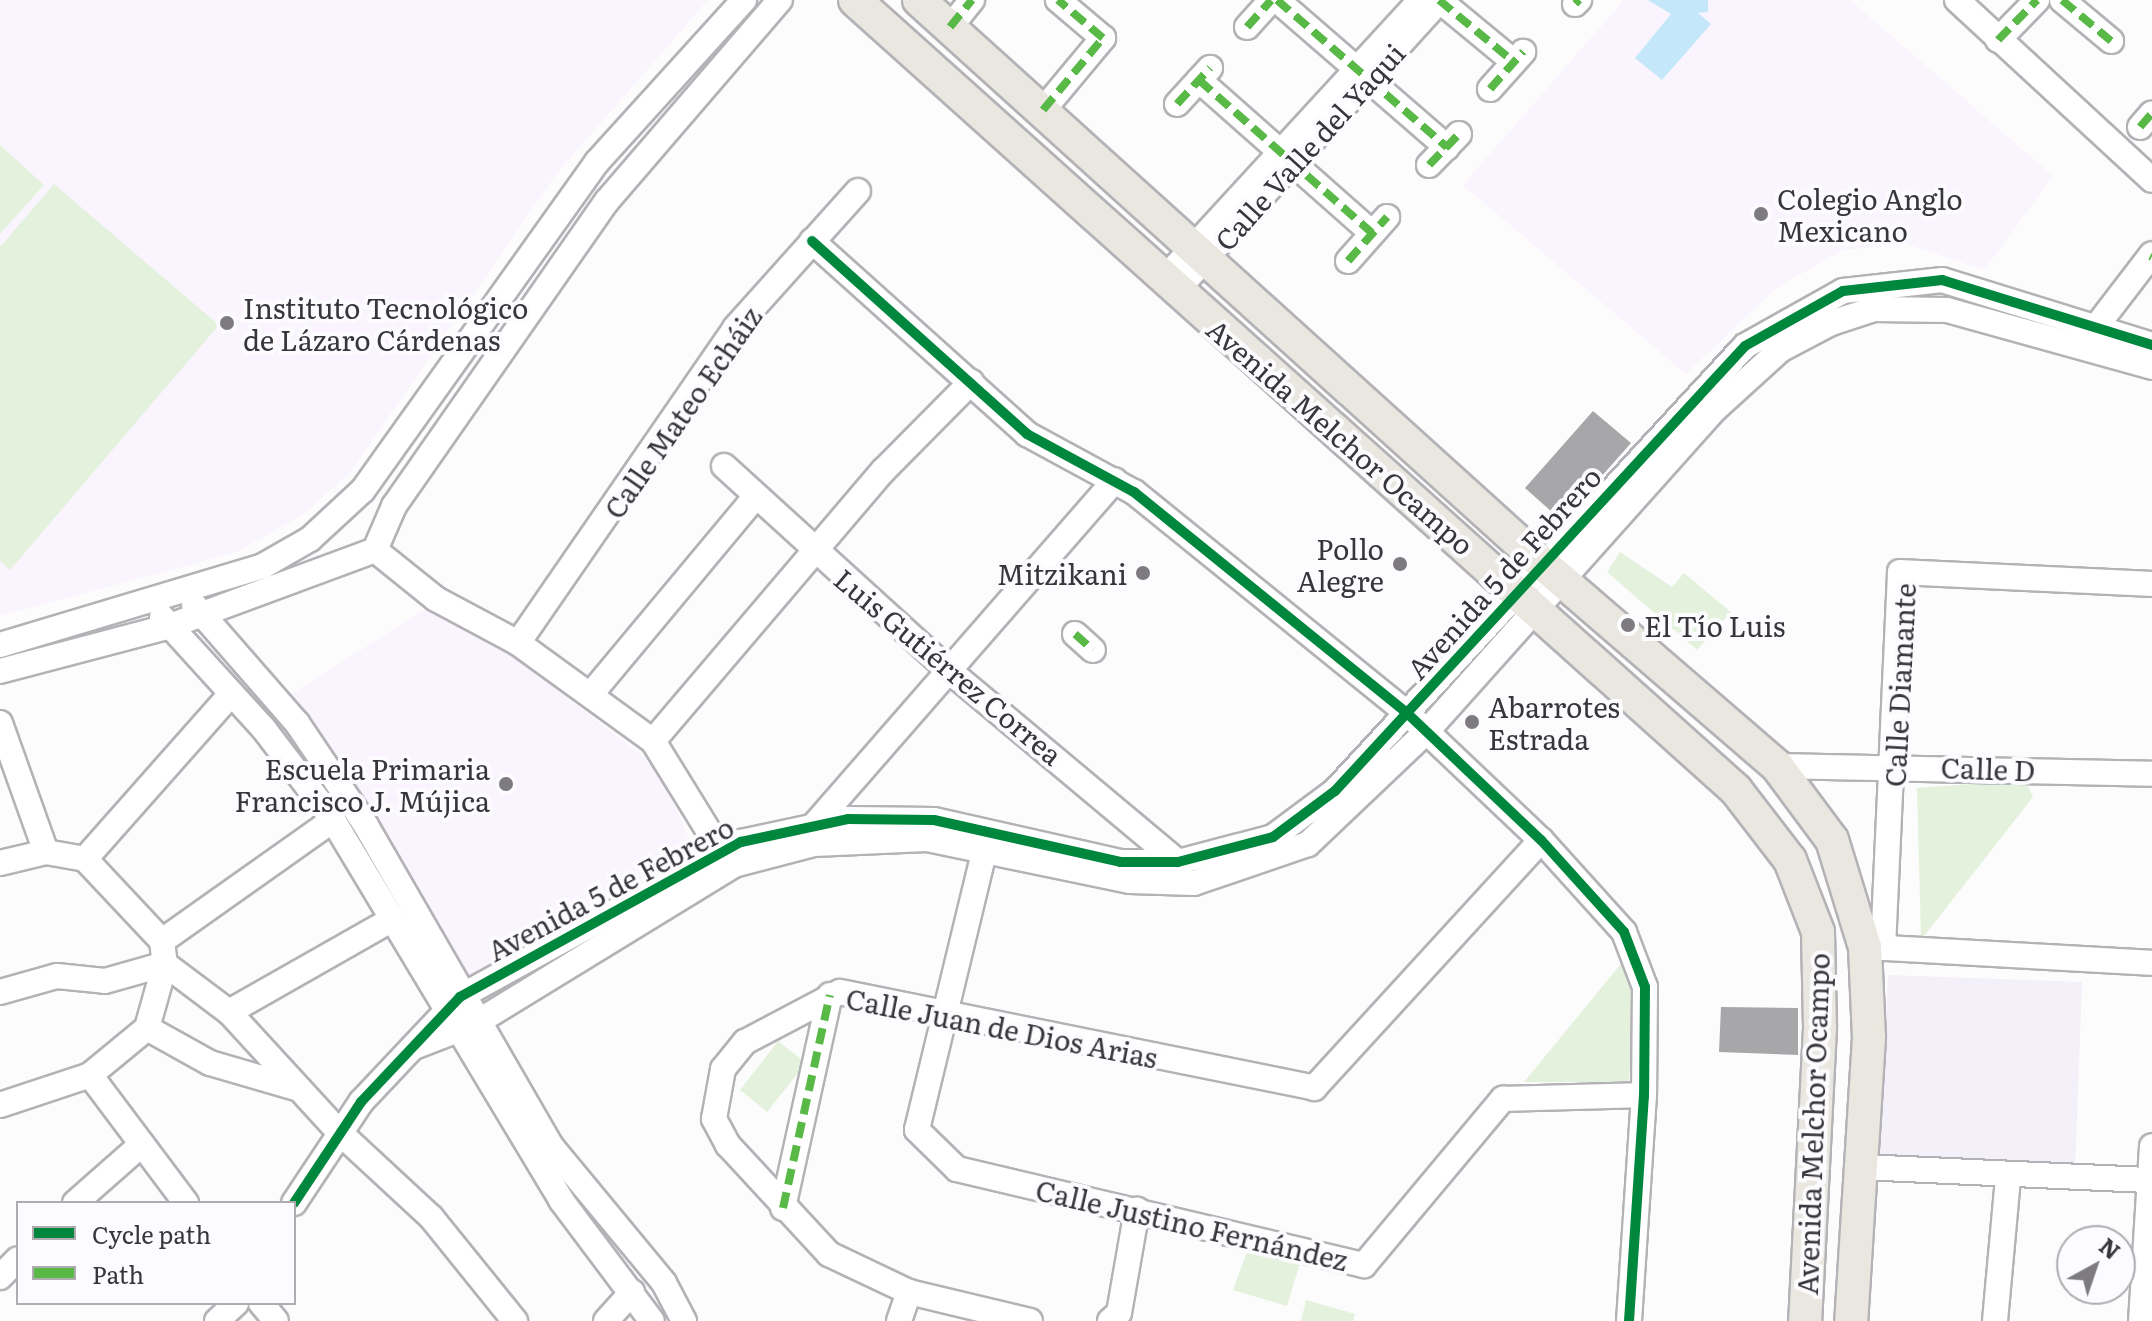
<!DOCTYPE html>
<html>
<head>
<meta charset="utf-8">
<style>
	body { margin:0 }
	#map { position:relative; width:2152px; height:1321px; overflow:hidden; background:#fcfcfd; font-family:Literata,serif }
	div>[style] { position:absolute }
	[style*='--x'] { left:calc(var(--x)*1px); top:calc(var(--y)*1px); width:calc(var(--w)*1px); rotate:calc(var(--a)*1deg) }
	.built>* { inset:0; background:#f3f0f9 }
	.education>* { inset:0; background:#f9f4fe }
	.green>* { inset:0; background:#e4f2dd }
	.water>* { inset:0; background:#c4e8fa }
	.building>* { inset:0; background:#a7a7a9 }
	.roads { filter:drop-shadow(2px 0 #b3b2b6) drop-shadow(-2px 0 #b3b2b6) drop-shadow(0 2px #b3b2b6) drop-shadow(0 -2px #b3b2b6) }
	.minor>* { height:24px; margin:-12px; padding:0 12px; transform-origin:12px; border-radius:12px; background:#fff }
	.major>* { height:32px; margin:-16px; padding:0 16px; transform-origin:16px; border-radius:16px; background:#e9e7df }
	.quiet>* { height:8px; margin-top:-4px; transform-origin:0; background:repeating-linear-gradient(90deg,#58b947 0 16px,transparent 0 24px) }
	.cycleway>* { height:10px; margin:-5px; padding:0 5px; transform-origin:5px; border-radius:5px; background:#00873e }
	.dots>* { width:22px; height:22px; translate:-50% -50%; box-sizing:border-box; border:4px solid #fcfbfe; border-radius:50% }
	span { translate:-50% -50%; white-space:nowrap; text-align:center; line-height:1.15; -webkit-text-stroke:8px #fcfbfe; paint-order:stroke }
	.street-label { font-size:28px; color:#38363c }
	.poi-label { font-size:28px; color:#38363c }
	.left { translate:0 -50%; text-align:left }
	.right { translate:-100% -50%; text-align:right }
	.legend { position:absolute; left:16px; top:1201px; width:280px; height:104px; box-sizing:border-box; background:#fcfbfe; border:2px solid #aeacb0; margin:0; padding:10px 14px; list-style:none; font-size:24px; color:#38363c }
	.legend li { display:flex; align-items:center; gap:16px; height:40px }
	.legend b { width:40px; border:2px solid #aeacb0 }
	.north { position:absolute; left:2056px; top:1225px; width:80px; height:80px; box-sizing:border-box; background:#fcfbfe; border:2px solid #aeacb0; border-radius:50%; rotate:40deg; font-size:22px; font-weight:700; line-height:32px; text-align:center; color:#38363c }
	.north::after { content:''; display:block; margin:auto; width:28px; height:36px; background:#7d7b80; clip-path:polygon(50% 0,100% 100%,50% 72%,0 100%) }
</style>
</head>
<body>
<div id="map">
	<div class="built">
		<i style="clip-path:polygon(1888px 975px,2082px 982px,2075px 1172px,1880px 1163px)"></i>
	</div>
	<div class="education">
		<i style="clip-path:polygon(0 0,708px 0,557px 173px,350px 473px,302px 515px,237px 552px,0 616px)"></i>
		<i style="clip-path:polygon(1624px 0,1850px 0,2053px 176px,1984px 270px,1907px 244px,1843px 250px,1776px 288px,1686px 374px,1463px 185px)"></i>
		<i style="clip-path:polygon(424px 610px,509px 644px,513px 656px,658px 768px,694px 850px,469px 985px,288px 696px)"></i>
	</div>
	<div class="green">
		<i style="clip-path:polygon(0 145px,44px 185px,0 234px)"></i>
		<i style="clip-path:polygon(54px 184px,219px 325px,10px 570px,0 561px,0 247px)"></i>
		<i style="clip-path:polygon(1620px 552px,1672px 587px,1684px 573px,1731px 612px,1697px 650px,1607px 572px)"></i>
		<i style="clip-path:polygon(2025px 780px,2033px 797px,1921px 940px,1917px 788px)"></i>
		<i style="clip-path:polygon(1624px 960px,1634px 996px,1629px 1082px,1524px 1082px)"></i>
		<i style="clip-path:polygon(778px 1041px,806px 1063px,767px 1112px,740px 1090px)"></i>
		<i style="clip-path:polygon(1248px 1249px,1301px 1260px,1287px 1306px,1233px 1290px)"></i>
		<i style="clip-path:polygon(1306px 1300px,1355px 1314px,1353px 1321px,1301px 1321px)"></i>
	</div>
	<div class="water">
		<i style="clip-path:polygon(1648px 0,1708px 0,1708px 12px,1698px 13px,1711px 24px,1662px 80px,1635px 58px,1671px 14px)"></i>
	</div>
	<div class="building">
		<i style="clip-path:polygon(1593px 411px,1631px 443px,1562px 521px,1525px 488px)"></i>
		<i style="clip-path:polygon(1721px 1007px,1798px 1008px,1798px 1055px,1719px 1052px)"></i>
	</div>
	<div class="roads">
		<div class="minor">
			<i style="--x:1277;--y:0;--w:225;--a:40.9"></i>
			<i style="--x:1439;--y:0;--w:97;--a:39.6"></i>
			<i style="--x:1957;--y:0;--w:265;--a:42.7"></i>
			<i style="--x:2062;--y:0;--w:64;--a:39.9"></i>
			<i style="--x:1575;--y:4;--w:6;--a:-45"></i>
			<i style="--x:950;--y:27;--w:35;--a:-51"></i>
			<i style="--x:1247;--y:27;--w:36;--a:-48"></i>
			<i style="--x:1998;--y:40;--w:56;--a:-45.7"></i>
			<i style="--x:1199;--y:80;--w:231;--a:41.5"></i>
			<i style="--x:1490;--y:89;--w:50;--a:-48.3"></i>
			<i style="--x:1177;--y:104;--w:49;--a:-47.5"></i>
			<i style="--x:1043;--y:110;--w:94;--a:-50.2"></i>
			<i style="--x:1103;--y:38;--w:59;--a:-139.8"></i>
			<i style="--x:2140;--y:127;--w:18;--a:-49"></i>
			<i style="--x:1429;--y:165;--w:43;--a:-45.9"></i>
			<i style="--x:812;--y:241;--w:289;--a:41.9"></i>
			<i style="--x:1027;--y:434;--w:122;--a:28.5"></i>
			<i style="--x:1134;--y:492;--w:353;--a:39"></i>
			<i style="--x:1408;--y:714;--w:183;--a:43.5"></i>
			<i style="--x:1541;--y:840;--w:124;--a:47.9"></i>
			<i style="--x:1624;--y:932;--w:59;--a:69.1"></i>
			<i style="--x:1645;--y:987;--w:108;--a:90.5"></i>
			<i style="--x:1644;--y:1095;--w:226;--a:93.8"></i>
			<i style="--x:1348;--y:261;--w:59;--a:-48.4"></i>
			<i style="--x:1164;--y:279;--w:372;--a:-47.4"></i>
			<i style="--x:1177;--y:290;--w:391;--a:-47.8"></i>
			<i style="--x:2086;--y:340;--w:108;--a:-52.5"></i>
			<i style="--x:724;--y:466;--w:300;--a:42.3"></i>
			<i style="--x:946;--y:668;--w:302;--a:39.9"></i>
			<i style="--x:375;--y:550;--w:78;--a:38.8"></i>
			<i style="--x:436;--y:599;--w:93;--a:28.2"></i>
			<i style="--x:518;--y:643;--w:167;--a:36"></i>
			<i style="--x:653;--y:741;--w:129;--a:58.3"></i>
			<i style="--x:194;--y:605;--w:157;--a:48.9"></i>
			<i style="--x:297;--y:723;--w:122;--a:56"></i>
			<i style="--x:365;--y:824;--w:370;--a:60"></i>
			<i style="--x:550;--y:1145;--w:179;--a:50.4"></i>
			<i style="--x:664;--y:1283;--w:43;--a:62.2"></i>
			<i style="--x:162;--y:617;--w:151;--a:47.7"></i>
			<i style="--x:264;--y:729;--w:114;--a:52.8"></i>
			<i style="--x:333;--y:820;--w:443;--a:59"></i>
			<i style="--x:561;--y:1200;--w:151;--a:53.1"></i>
			<i style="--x:1075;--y:634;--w:24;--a:42"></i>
			<i style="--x:518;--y:643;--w:383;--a:-55.4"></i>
			<i style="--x:735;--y:328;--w:184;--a:-48.1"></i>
			<i style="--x:0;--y:645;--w:275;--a:-16.7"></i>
			<i style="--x:263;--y:566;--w:54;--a:-29.9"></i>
			<i style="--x:310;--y:539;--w:72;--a:-42.8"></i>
			<i style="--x:363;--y:490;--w:403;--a:-54.5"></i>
			<i style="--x:597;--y:162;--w:219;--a:-47.8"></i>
			<i style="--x:0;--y:671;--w:176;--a:-14.8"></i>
			<i style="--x:170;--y:626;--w:219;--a:-20.3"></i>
			<i style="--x:375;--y:550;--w:48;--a:-66.6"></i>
			<i style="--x:394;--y:506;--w:372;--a:-55.1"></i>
			<i style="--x:607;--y:201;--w:265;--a:-49.3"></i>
			<i style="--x:591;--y:694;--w:256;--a:-50.2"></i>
			<i style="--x:0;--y:723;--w:137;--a:70.4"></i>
			<i style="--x:653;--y:741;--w:356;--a:-49.6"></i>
			<i style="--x:884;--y:470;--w:124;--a:-45.3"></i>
			<i style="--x:1777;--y:766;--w:375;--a:1.2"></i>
			<i style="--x:815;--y:824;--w:456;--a:-48.9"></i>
			<i style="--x:988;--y:836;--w:302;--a:103.6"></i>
			<i style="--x:917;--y:1130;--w:56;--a:44.3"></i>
			<i style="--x:957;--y:1169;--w:418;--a:13.3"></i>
			<i style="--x:1364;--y:1265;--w:217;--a:-50.1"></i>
			<i style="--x:1503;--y:1099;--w:141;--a:-1.6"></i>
			<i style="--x:85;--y:859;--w:220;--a:-48.5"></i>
			<i style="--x:0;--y:863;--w:47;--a:-13.4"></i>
			<i style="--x:46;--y:852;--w:40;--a:10"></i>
			<i style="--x:85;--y:859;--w:112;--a:46.8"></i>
			<i style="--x:162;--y:941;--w:23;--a:83"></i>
			<i style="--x:165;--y:964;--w:80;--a:36.9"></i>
			<i style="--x:229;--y:1012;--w:161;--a:47.5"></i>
			<i style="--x:338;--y:1131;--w:127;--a:42.8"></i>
			<i style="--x:431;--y:1217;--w:134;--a:51.1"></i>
			<i style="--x:162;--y:941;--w:209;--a:-35.3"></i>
			<i style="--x:1867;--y:947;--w:285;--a:3.2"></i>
			<i style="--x:1883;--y:948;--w:376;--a:-87.4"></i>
			<i style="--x:1900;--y:572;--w:252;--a:2.7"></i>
			<i style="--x:0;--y:992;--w:59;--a:-15.7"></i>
			<i style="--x:57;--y:976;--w:48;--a:5.9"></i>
			<i style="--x:105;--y:981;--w:62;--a:-15.8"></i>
			<i style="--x:229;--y:1012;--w:184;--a:-29.6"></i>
			<i style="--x:147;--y:1028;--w:72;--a:29.1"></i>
			<i style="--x:210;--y:1063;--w:93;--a:16.3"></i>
			<i style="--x:147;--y:1028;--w:66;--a:-74.3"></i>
			<i style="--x:414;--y:1047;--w:66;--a:-21.2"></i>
			<i style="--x:476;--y:1023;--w:303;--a:-31.5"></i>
			<i style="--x:734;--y:865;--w:83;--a:-14.7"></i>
			<i style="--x:814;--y:844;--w:113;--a:-2.5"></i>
			<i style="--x:927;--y:839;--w:207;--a:11.7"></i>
			<i style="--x:1130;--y:881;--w:64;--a:1.8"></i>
			<i style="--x:1194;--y:883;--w:120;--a:-18.9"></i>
			<i style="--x:1308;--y:844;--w:164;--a:-43.5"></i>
			<i style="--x:1427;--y:731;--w:432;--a:-48.2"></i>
			<i style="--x:1715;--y:409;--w:88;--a:-42.2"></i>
			<i style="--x:1780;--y:350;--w:58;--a:-27.9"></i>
			<i style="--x:1831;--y:323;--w:45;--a:-18"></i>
			<i style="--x:1874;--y:309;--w:73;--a:0.8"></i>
			<i style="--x:1947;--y:310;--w:213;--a:15.5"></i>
			<i style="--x:90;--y:1075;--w:160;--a:53.1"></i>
			<i style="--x:0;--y:1105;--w:95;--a:-18.4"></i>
			<i style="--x:90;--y:1075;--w:74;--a:-39.5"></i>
			<i style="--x:1861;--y:1167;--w:291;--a:2.6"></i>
			<i style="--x:75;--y:1203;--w:89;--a:-41.4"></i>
			<i style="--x:294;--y:1203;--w:121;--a:-56.4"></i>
			<i style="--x:361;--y:1102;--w:144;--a:-46.7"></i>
			<i style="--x:460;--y:997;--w:321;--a:-28.9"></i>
			<i style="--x:741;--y:842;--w:109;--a:-12.1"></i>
			<i style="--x:848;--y:819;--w:86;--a:0.7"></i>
			<i style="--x:934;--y:820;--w:191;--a:12.7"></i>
			<i style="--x:1120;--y:862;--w:58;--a:0"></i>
			<i style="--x:1178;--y:862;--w:98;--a:-14.7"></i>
			<i style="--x:1273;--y:837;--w:77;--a:-36.6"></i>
			<i style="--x:1335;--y:791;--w:605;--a:-47.34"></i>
			<i style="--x:1745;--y:346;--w:112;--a:-29.3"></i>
			<i style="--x:1843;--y:291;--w:100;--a:-6.3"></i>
			<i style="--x:1942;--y:280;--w:220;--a:17.2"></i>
			<i style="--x:783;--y:1208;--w:218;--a:-77.6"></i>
			<i style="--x:0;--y:1277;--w:25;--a:-45"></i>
			<i style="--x:261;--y:1303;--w:23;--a:50"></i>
			<i style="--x:217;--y:1321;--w:26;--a:-43"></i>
			<i style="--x:606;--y:1321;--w:39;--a:-48"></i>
			<i style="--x:899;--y:1321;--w:31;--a:-71"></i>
			<i style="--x:1030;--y:1321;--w:124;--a:-166.5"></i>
			<i style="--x:909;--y:1292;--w:89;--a:-154.6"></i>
			<i style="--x:829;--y:1254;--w:149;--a:-132.8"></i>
			<i style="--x:728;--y:1145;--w:30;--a:-118"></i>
			<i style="--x:714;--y:1119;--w:51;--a:-79.8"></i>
			<i style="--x:723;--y:1069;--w:35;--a:-51"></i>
			<i style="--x:745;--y:1042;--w:107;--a:-27.8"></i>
			<i style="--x:840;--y:992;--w:484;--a:11.4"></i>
			<i style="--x:1314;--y:1088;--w:336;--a:-47.5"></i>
			<i style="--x:1110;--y:1321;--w:12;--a:-42"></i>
			<i style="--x:1119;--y:1313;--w:105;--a:-80.1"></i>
			<i style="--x:1995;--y:1321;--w:144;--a:-84.8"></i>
			<i style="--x:2141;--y:1321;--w:175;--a:-86.4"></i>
		</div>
		<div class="major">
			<i style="--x:855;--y:0;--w:1183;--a:41.88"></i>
			<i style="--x:1736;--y:790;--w:88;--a:52.4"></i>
			<i style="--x:1790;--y:860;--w:77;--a:68.7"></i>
			<i style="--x:1818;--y:932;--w:96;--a:88.8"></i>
			<i style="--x:1820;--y:1028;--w:293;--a:92.9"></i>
			<i style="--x:919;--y:0;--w:843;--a:42.11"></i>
			<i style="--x:1544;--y:565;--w:308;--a:40.8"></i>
			<i style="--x:1777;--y:766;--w:92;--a:53.4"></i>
			<i style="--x:1832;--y:840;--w:112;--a:72.9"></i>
			<i style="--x:1865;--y:947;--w:91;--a:87.5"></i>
			<i style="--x:1869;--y:1038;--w:284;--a:93.6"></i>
		</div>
	</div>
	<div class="quiet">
		<i style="--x:1277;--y:0;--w:225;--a:40.9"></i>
		<i style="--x:1439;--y:0;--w:97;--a:39.6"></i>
		<i style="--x:2062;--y:0;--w:64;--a:39.9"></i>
		<i style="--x:1575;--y:4;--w:6;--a:-45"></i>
		<i style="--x:950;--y:27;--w:35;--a:-51"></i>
		<i style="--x:1247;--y:27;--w:36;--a:-48"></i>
		<i style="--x:1998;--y:40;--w:56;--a:-45.7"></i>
		<i style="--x:1199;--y:80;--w:231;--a:41.5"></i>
		<i style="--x:1490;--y:89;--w:50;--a:-48.3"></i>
		<i style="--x:1177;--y:104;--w:49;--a:-47.5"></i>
		<i style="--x:1043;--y:110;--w:94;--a:-50.2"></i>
		<i style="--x:1103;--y:38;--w:59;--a:-139.8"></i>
		<i style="--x:2140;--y:127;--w:18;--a:-49"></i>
		<i style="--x:1429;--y:165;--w:43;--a:-45.9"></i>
		<i style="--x:2150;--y:256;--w:2;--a:27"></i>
		<i style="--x:1348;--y:261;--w:59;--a:-48.4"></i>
		<i style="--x:1075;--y:634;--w:24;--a:42"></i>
		<i style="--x:783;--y:1208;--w:218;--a:-77.6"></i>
	</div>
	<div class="cycleway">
		<i style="--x:812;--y:241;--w:289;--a:41.9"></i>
		<i style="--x:1027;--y:434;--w:122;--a:28.5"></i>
		<i style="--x:1134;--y:492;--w:353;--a:39"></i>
		<i style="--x:1408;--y:714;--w:183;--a:43.5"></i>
		<i style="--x:1541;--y:840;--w:124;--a:47.9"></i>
		<i style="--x:1624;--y:932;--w:59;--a:69.1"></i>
		<i style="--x:1645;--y:987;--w:108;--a:90.5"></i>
		<i style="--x:1644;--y:1095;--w:226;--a:93.8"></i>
		<i style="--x:294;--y:1203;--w:121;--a:-56.4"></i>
		<i style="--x:361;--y:1102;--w:144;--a:-46.7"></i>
		<i style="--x:460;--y:997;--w:321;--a:-28.9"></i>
		<i style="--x:741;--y:842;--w:109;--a:-12.1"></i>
		<i style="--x:848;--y:819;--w:86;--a:0.7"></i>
		<i style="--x:934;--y:820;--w:191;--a:12.7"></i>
		<i style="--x:1120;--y:862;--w:58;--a:0"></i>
		<i style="--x:1178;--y:862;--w:98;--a:-14.7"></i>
		<i style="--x:1273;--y:837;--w:77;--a:-36.6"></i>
		<i style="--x:1335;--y:791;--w:605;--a:-47.34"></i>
		<i style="--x:1745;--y:346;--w:112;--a:-29.3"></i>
		<i style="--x:1843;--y:291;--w:100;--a:-6.3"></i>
		<i style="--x:1942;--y:280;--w:220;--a:17.2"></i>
	</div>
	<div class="dots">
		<i style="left:1761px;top:214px;background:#7d7b80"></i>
		<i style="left:227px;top:323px;background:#7d7b80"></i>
		<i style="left:1400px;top:564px;background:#7d7b80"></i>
		<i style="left:1143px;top:573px;background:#7d7b80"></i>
		<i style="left:1628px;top:625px;background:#7d7b80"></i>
		<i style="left:1472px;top:722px;background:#7d7b80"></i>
		<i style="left:506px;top:784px;background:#7d7b80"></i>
	</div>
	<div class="street-label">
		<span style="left:1309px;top:146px;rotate:-48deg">Calle Valle del Yaqui</span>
		<span style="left:682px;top:412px;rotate:-55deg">Calle Mateo Echáiz</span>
		<span style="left:1341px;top:436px;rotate:41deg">Avenida Melchor Ocampo</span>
		<span style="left:1503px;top:572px;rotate:-48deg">Avenida 5 de Febrero</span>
		<span style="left:949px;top:666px;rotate:40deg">Luis Gutiérrez Correa</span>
		<span style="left:1899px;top:685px;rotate:-87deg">Calle Diamante</span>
		<span style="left:1988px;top:768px;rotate:2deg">Calle D</span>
		<span style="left:610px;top:888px;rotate:-28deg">Avenida 5 de Febrero</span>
		<span style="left:1002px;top:1027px;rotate:11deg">Calle Juan de Dios Arias</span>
		<span style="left:1812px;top:1124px;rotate:-88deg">Avenida Melchor Ocampo</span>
		<span style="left:1192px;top:1224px;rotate:13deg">Calle Justino Fernández</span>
	</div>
	<div class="poi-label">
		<span class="left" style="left:1777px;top:214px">Colegio Anglo<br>Mexicano</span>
		<span class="left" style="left:243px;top:323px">Instituto Tecnológico<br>de Lázaro Cárdenas</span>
		<span class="right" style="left:1384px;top:564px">Pollo<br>Alegre</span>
		<span class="right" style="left:1127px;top:573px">Mitzikani</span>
		<span class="left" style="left:1644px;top:625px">El Tío Luis</span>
		<span class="left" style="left:1488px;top:722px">Abarrotes<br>Estrada</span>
		<span class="right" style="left:490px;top:784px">Escuela Primaria<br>Francisco J. Mújica</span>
	</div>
	<ul class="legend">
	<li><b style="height:10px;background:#00873e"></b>Cycle path</li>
	<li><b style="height:10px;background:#58b947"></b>Path</li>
	</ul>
	<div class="north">N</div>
</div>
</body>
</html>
